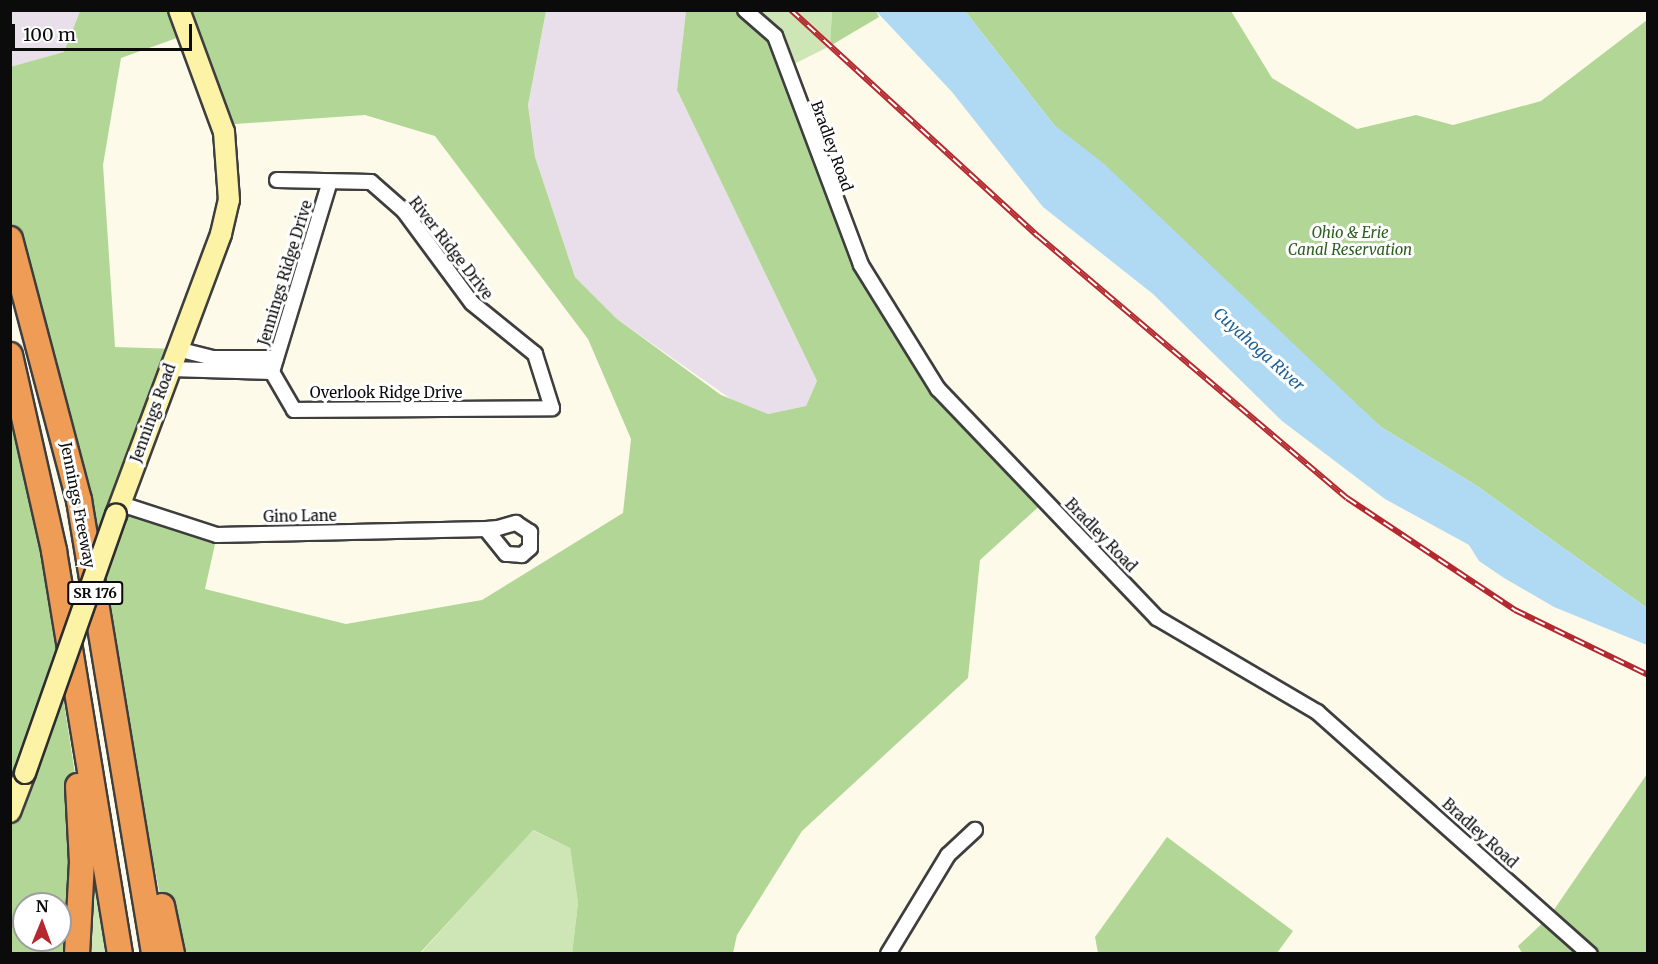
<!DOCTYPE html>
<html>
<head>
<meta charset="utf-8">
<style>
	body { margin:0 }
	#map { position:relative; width:1658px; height:964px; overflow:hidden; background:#fefae9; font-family:Merriweather,serif }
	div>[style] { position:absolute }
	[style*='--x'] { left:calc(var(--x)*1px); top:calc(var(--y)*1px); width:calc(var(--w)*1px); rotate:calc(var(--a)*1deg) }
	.industrial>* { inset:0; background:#e8dfea }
	.green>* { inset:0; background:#cee6b5 }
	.forest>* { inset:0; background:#b2d695 }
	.water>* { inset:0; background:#b0daf3 }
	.roads { filter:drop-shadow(2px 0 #3e3e3e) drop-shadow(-2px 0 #3e3e3e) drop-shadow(0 2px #3e3e3e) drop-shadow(0 -2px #3e3e3e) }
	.street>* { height:14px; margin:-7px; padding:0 7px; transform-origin:7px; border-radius:7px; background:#fff }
	.secondary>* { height:20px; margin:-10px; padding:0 10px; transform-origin:10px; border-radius:10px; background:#fcf3a6 }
	.highway>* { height:24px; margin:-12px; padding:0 12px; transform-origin:12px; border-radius:12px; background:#ef9d56 }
	.rail>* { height:6px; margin-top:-3px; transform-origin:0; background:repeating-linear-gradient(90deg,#fff 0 11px,#b4292f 0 22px); box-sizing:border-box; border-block:2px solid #b4292f }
	.bridges { filter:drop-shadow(2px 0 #2d2d2d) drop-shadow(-2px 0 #2d2d2d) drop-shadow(0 2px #2d2d2d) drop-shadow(0 -2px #2d2d2d) }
	.secondary-bridge>* { height:20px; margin:-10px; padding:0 10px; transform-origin:10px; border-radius:10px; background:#fcf3a6 }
	span { translate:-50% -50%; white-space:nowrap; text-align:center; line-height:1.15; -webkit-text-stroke:6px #fff; paint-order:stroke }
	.shield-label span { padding:2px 4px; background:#fff; border:2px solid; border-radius:4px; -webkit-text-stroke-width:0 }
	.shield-label { font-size:14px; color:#0b0b0b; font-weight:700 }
	.street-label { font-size:15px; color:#0b0b0b }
	.park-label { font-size:15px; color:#2b5f1e; font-style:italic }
	.water-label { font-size:16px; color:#1a5f96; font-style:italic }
	.frame { position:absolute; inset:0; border:12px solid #0b0b0b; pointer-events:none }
	.north { position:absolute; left:12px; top:892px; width:60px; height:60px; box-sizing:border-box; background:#fff; border:2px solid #9d9d9d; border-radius:50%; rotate:1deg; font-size:16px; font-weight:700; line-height:24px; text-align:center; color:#0b0b0b }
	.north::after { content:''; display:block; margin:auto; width:21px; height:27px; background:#b4292f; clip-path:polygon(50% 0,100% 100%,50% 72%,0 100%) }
	.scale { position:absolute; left:12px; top:24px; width:180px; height:27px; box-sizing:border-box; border:3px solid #0b0b0b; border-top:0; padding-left:8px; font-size:18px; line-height:21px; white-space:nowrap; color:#0b0b0b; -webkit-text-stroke:4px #fff; paint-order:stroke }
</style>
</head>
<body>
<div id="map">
	<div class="industrial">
		<i style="clip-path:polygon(11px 11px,80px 11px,64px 52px,11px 67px)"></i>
		<i style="clip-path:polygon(546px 11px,686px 11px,677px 90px,817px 381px,806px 406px,768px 414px,745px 409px,617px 319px,575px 277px,535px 157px,528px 105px)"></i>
	</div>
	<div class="green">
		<i style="clip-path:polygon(745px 11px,832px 11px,830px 46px,786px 68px)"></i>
		<i style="clip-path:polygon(532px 830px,570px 848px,578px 903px,572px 953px,420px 954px)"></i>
		<i style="clip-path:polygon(82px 862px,106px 867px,120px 953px,77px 954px)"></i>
	</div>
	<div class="forest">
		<i style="clip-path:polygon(evenodd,80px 11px,546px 11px,528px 105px,535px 157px,575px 277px,617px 319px,721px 395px,768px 414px,806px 406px,817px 381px,677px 90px,686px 11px,745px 11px,775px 36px,861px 265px,938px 389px,1045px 501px,980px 560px,968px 678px,802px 831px,737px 935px,733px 953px,572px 953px,578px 903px,570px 848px,533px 830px,420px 953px,172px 953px,79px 500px,11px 239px,10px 67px,64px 52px,80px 11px,188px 34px,221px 125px,365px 115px,435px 136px,588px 339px,631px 439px,623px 513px,482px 600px,346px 624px,205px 589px,217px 535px,120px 503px,177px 349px,115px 347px,103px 165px,121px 58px,188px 34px)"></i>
		<i style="clip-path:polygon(832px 11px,876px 11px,879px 17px,830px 46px)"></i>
		<i style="clip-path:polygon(965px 11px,1231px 11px,1272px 78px,1357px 129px,1416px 115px,1453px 125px,1541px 101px,1647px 20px,1647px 608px,1477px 486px,1381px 427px,1054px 125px)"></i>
		<i style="clip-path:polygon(evenodd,10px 355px,78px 793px,77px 953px,11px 953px,11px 812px,24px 773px,10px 772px,10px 355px,24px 904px,60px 904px,60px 940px,24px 940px,24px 904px)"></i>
		<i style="clip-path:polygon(1647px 774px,1647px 953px,1522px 953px,1518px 946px,1549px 917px)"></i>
		<i style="clip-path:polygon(1167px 837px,1293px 931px,1277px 953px,1098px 953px,1095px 937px)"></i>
	</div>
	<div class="water">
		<i style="clip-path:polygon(876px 11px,965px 11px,1054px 125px,1103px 163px,1381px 427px,1477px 486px,1647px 608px,1647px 645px,1554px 607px,1504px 578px,1479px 561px,1469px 545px,1385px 499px,1282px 421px,1153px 294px,1043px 207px,952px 92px)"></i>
	</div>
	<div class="roads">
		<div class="street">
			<i style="--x:745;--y:10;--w:40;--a:41"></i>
			<i style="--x:775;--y:36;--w:245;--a:69.4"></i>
			<i style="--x:861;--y:265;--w:146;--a:58.2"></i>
			<i style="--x:938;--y:389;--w:317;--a:46.3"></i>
			<i style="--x:1157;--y:618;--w:186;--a:30.4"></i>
			<i style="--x:1317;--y:712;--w:365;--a:41.6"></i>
			<i style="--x:177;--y:349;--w:36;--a:14"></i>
			<i style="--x:212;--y:358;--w:64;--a:0"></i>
			<i style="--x:170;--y:369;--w:102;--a:1.7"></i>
			<i style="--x:272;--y:372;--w:44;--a:59.9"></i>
			<i style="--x:294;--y:410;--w:258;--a:-0.4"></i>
			<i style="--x:552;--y:408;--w:57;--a:-107.5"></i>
			<i style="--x:535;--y:354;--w:81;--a:-141"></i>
			<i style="--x:472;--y:303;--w:114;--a:-126.5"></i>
			<i style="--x:404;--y:211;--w:44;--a:-138.7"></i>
			<i style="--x:371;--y:182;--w:94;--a:-178.8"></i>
			<i style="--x:272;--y:372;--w:196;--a:-73.1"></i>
			<i style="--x:121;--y:504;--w:101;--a:17.9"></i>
			<i style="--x:217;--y:535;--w:269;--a:-1.3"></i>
			<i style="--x:486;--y:529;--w:12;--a:-5"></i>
			<i style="--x:498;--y:528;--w:19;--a:-16"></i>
			<i style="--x:516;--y:523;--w:17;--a:33"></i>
			<i style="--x:530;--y:532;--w:16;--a:90"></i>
			<i style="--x:530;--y:548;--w:11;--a:139"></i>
			<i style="--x:522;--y:555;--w:16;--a:-176"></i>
			<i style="--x:506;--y:554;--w:32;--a:-129"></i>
			<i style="--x:888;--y:954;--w:116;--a:-58.8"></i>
			<i style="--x:948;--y:855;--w:37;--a:-43"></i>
		</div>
		<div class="secondary">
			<i style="--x:116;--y:515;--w:300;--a:-69.5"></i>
			<i style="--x:221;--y:234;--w:35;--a:-77"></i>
			<i style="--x:229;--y:200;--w:68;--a:-94.2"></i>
			<i style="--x:224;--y:132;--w:130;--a:-110.2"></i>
			<i style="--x:10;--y:812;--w:42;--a:-69"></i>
		</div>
		<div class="highway">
			<i style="--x:10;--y:239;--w:270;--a:75.2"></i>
			<i style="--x:79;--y:500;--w:460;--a:80.6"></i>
			<i style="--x:10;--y:355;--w:201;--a:77.3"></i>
			<i style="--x:54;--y:551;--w:408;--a:80.7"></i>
			<i style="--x:162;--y:906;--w:49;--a:78.2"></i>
			<i style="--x:77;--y:954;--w:92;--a:-86.9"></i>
			<i style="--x:82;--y:862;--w:76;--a:-93"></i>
		</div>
	</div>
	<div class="rail">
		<i style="--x:791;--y:10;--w:335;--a:42.5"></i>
		<i style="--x:1038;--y:236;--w:405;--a:40.3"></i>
		<i style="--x:1347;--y:498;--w:202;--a:33.7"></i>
		<i style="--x:1515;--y:610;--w:148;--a:26"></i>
	</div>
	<div class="bridges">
		<div class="secondary-bridge">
			<i style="--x:25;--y:773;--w:274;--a:-70.6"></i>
		</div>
	</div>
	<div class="shield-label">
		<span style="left:95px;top:593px">SR 176</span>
	</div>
	<div class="street-label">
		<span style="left:832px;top:146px;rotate:70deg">Bradley Road</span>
		<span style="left:451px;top:248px;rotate:52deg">River Ridge Drive</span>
		<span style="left:285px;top:273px;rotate:-73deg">Jennings Ridge Drive</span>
		<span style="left:386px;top:393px">Overlook Ridge Drive</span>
		<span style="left:153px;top:413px;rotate:-70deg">Jennings Road</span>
		<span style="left:78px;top:505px;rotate:79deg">Jennings Freeway</span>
		<span style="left:300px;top:516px;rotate:-1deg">Gino Lane</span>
		<span style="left:1101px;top:535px;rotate:46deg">Bradley Road</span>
		<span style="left:1480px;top:833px;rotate:42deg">Bradley Road</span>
	</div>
	<div class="park-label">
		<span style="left:1350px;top:241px">Ohio &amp; Erie<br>Canal Reservation</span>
	</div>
	<div class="water-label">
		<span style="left:1259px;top:349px;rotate:42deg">Cuyahoga River</span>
	</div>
	<div class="frame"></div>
	<div class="north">N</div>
	<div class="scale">100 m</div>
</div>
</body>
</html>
